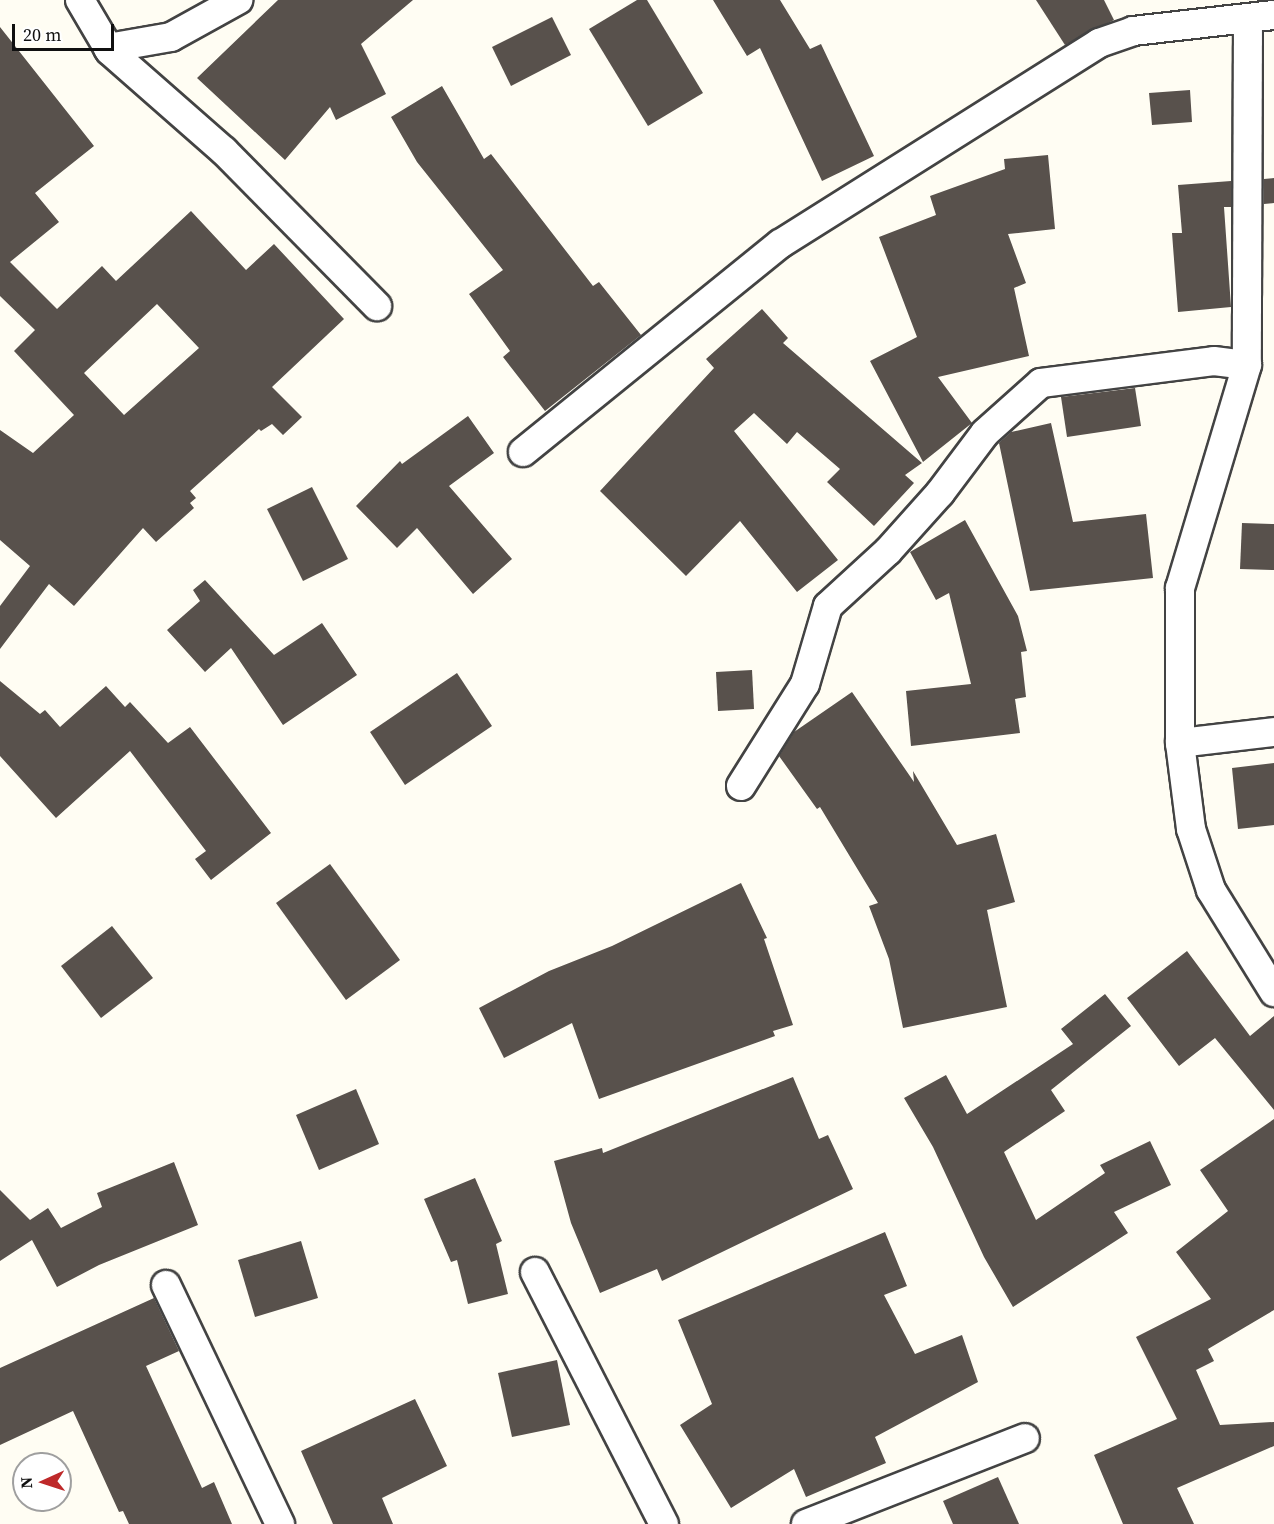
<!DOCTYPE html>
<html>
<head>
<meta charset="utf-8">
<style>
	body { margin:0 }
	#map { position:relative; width:1274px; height:1524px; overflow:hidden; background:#fffdf3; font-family:"Source Serif 4",serif }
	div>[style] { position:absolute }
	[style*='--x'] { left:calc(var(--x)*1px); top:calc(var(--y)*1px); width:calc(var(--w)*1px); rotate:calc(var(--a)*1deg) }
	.building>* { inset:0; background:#58514c }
	.roads { filter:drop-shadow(2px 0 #434343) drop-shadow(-2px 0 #434343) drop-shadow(0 2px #434343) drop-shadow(0 -2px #434343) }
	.street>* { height:28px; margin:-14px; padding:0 14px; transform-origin:14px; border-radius:14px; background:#fff }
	span { translate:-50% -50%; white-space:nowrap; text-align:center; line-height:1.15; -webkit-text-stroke:6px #fff; paint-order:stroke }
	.north { position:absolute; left:12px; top:1452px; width:60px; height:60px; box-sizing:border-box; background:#fff; border:2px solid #9f9f9f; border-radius:50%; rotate:267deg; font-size:16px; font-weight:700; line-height:24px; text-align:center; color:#101010 }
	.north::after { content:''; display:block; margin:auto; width:21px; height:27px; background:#be292a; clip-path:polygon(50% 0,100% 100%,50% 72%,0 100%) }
	.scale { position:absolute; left:12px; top:24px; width:102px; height:27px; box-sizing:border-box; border:3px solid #101010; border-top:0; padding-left:8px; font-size:18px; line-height:21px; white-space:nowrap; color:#101010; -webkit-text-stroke:4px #fff; paint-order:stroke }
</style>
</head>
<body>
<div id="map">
	<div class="building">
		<i style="clip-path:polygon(278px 0,413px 0,361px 44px,386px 94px,336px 120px,330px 107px,285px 160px,197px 78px)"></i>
		<i style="clip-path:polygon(637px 0,647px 0,703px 93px,648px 126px,589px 29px)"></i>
		<i style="clip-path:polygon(713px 0,780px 0,810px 49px,821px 44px,874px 156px,822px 181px,760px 48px,747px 56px)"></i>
		<i style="clip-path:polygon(1036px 0,1104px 0,1114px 20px,1065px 45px)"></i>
		<i style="clip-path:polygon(552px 17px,571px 55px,511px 86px,492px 47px)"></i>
		<i style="clip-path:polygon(evenodd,0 27px,94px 146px,35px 193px,59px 222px,10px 262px,57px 309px,102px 266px,116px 281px,191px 211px,246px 270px,274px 244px,344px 319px,272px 387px,302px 417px,283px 435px,272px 424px,261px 431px,259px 429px,190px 491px,196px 498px,190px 503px,194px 508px,156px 542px,143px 528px,74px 606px,49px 584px,0 649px,0 606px,30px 566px,0 540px,0 430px,33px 453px,74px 415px,14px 351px,35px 330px,0 296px,0 27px,157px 304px,199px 348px,124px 415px,84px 373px,157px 304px)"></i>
		<i style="clip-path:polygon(442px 86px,484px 159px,491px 154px,593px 286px,599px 282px,641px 335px,545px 411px,503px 357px,510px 351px,469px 294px,503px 270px,417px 162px,391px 117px)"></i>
		<i style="clip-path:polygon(1190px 90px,1192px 122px,1152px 125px,1149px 93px)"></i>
		<i style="clip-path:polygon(1048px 155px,1055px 229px,1008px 234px,1026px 283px,1014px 288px,1029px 356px,938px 377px,972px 423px,923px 462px,870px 361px,917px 337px,879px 237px,936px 215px,930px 196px,1005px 169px,1004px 159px)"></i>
		<i style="clip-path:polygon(1274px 178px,1274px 203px,1264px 204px,1264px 179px)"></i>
		<i style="clip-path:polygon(1231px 181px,1231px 207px,1224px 207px,1231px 307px,1178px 312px,1172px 233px,1182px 233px,1178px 185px)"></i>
		<i style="clip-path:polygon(762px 309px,788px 338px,783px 343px,922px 463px,905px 475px,914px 483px,874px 526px,827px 482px,840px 469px,797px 432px,787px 444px,754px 413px,734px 431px,838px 560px,797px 592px,740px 521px,686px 576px,600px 491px,714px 368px,706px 359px)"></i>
		<i style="clip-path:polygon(1135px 388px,1141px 426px,1067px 437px,1061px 397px)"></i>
		<i style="clip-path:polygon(468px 416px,494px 453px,449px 486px,512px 559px,473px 594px,417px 528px,397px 548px,356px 506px,400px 461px,402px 464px)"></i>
		<i style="clip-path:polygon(1051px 423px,1073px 522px,1146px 514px,1153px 578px,1030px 591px,999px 443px,1011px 432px)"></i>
		<i style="clip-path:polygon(312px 487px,348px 559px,303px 581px,267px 509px)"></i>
		<i style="clip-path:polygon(965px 520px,1018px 616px,1027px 651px,1021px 652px,1026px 697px,1015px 699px,1020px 733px,911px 746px,906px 691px,971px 684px,949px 593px,936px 600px,910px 552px)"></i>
		<i style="clip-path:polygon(1242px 523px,1274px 524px,1274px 570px,1240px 569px)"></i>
		<i style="clip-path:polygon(205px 580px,274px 655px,322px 623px,357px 675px,283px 725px,231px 648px,205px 672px,167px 630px,200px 601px,193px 590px)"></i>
		<i style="clip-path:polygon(752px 670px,754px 709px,718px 711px,716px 672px)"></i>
		<i style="clip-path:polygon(457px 673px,492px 726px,405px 785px,370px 732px)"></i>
		<i style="clip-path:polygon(0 681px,40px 714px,45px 710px,60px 727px,106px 686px,125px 707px,130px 702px,168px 743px,190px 727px,271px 833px,211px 880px,195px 859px,206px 851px,130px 751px,56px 818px,0 756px)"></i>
		<i style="clip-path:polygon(852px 692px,914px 782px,913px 771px,957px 845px,996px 834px,1015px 902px,987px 910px,1007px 1007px,903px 1028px,889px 959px,869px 906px,878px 903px,820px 807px,817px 809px,779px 756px,794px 732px)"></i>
		<i style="clip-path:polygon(1274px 763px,1274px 825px,1238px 829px,1232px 768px)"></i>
		<i style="clip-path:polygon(330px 864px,400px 960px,346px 1000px,276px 903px)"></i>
		<i style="clip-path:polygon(741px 883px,767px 938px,764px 939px,793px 1025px,773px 1031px,775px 1036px,599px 1099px,572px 1023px,504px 1058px,479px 1008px,549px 971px,612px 946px)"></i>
		<i style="clip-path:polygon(112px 926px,153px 978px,101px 1018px,61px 966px)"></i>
		<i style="clip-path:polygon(1187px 951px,1250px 1036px,1274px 1016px,1274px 1110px,1215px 1038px,1179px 1066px,1127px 998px)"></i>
		<i style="clip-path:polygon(1105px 994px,1131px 1026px,1051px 1090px,1065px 1111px,1004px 1152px,1036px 1220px,1105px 1173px,1100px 1165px,1150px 1141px,1171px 1185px,1114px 1212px,1128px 1233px,1013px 1307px,984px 1257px,933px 1147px,904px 1098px,946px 1075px,967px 1114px,1073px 1044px,1061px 1029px)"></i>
		<i style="clip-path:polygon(793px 1077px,819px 1139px,828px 1135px,853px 1189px,662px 1281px,657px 1269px,600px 1293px,571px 1223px,554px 1161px,602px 1148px,603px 1153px)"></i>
		<i style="clip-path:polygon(356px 1089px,379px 1144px,319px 1170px,296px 1115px)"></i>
		<i style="clip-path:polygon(1274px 1119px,1274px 1310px,1208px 1349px,1214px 1361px,1196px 1370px,1220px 1425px,1274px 1422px,1274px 1446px,1177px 1488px,1194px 1524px,1123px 1524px,1094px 1455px,1177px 1419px,1136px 1337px,1211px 1299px,1176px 1252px,1228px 1211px,1200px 1170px)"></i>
		<i style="clip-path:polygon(174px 1162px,198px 1225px,99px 1265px,57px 1287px,32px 1240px,0 1261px,0 1190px,30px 1220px,48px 1208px,61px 1228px,102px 1207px,97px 1193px)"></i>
		<i style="clip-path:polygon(475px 1178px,502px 1241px,496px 1244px,508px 1294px,468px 1304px,457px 1260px,451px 1262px,424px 1199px)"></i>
		<i style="clip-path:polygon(885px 1232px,907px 1286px,884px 1295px,915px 1354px,962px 1335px,978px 1382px,875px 1437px,886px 1463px,806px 1497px,794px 1469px,731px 1508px,680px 1425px,712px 1404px,678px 1320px)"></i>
		<i style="clip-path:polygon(301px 1241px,318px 1298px,255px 1317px,238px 1260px)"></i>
		<i style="clip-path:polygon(154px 1298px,179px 1351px,146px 1366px,202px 1488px,214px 1482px,232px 1524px,129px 1524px,123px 1511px,119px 1512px,73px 1411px,0 1445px,0 1368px)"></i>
		<i style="clip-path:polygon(557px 1360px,570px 1425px,512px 1437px,498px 1373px)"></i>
		<i style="clip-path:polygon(415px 1399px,447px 1466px,382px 1498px,393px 1524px,333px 1524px,301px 1451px)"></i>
		<i style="clip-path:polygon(998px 1477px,1019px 1524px,953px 1524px,943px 1501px)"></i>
	</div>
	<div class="roads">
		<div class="street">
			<i style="--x:80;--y:0;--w:59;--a:59.5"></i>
			<i style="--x:110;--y:51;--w:152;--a:41.3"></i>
			<i style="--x:224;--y:151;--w:218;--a:45.4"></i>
			<i style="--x:1248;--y:19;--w:346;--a:90.2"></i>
			<i style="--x:1247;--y:365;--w:233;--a:106.7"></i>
			<i style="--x:1180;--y:588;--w:155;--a:90"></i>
			<i style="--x:1180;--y:743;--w:87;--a:82.7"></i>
			<i style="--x:1191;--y:829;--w:64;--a:71.8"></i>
			<i style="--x:1211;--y:890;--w:120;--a:58.3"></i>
			<i style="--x:108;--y:48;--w:64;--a:-9.9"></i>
			<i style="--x:171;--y:37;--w:77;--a:-28.9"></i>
			<i style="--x:523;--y:452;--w:331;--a:-39"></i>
			<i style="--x:780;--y:244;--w:377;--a:-32.2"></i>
			<i style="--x:1099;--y:43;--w:36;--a:-19"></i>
			<i style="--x:1133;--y:31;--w:142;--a:-6.5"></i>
			<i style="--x:1180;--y:743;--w:95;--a:-6.7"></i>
			<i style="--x:741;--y:786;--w:120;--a:-57.9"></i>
			<i style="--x:805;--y:684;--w:81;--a:-73.6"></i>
			<i style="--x:828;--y:606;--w:81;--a:-42.5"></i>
			<i style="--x:888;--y:551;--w:78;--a:-48.1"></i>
			<i style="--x:940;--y:493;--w:75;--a:-53.1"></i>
			<i style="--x:985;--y:433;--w:75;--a:-41.8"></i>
			<i style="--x:1041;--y:383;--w:174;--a:-7.2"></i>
			<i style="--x:1214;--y:361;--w:33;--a:7"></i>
			<i style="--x:535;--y:1272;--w:283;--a:62.9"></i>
			<i style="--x:166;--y:1285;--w:265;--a:64.5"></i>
			<i style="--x:806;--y:1524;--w:235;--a:-21.4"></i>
		</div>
	</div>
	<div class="north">N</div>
	<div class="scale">20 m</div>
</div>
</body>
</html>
